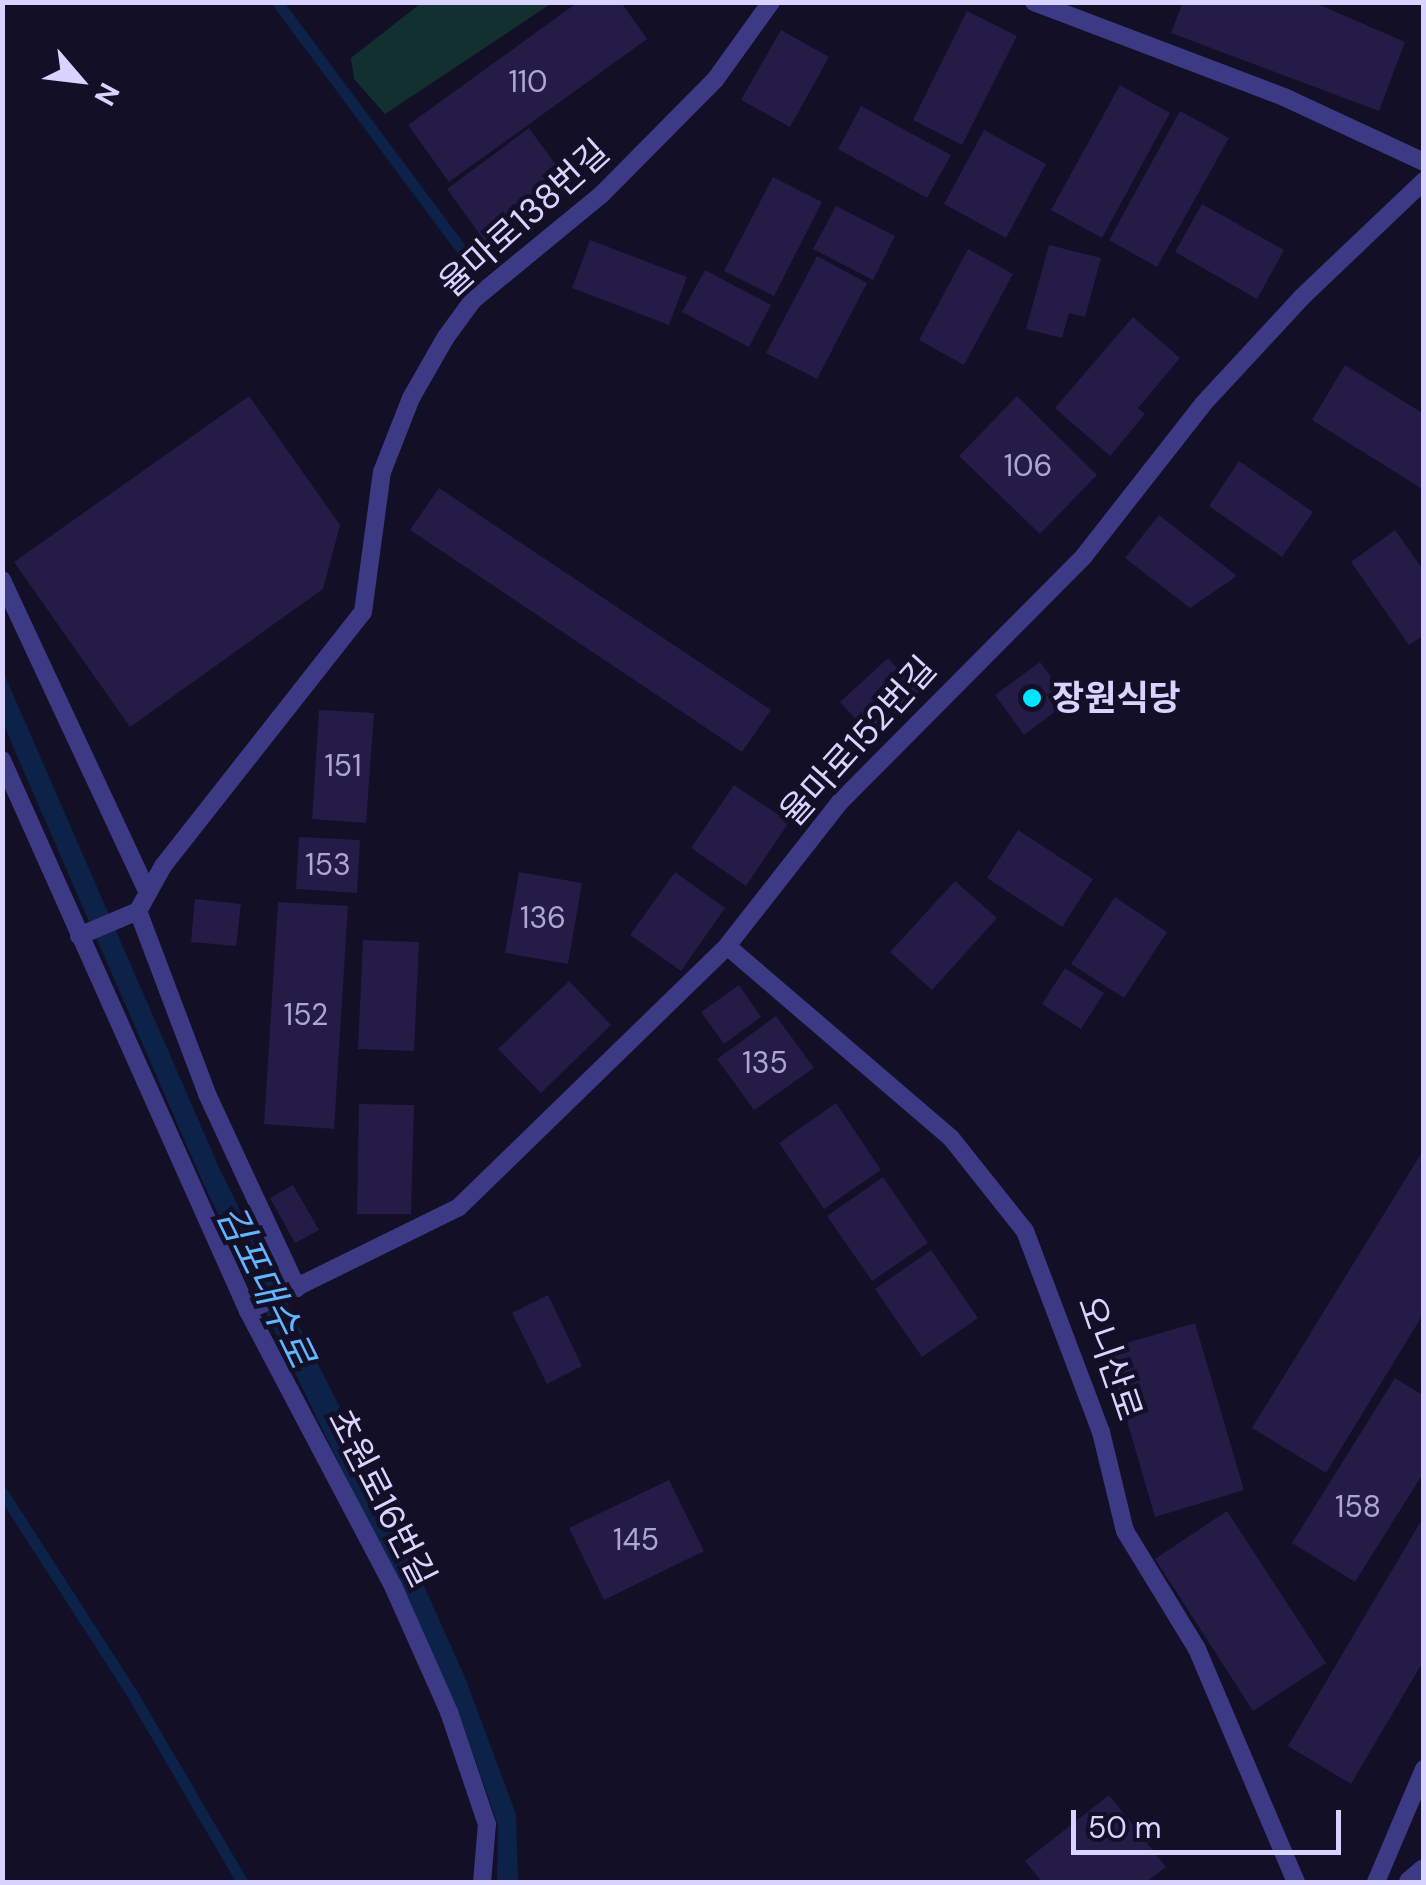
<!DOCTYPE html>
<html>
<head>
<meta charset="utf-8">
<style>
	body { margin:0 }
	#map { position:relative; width:1426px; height:1885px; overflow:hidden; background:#130f26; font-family:"DM Sans","Noto Sans KR",sans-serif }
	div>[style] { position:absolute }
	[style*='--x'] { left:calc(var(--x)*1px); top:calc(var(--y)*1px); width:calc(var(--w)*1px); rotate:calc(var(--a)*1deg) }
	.green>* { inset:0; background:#12302f }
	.water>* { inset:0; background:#0c2248 }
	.stream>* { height:11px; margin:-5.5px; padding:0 5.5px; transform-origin:5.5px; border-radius:5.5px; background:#0c2248 }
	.building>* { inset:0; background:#241b47 }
	.lane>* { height:18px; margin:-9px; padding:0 9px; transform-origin:9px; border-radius:9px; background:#3d3a85 }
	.street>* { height:25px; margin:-12.5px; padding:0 12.5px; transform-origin:12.5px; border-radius:12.5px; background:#3d3a85 }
	.dots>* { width:28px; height:28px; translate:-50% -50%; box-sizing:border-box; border:5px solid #130f26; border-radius:50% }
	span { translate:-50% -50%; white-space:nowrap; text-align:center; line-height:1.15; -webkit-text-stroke:9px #130f26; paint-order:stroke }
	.number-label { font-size:30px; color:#aca6d1 }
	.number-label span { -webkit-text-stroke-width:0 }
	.street-label { font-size:35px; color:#d9d4ff }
	.poi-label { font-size:35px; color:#d9d4ff; font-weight:700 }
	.left { translate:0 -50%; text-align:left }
	.water-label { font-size:38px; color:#62b6ff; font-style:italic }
	.frame { position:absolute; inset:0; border:5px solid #d9d4ff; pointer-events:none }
	.north { position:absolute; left:30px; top:30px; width:100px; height:100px; -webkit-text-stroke:8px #130f26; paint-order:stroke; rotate:118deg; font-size:28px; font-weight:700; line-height:40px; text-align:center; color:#d9d4ff }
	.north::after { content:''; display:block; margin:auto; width:35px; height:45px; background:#d9d4ff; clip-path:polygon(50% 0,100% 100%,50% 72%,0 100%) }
	.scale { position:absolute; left:1071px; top:1810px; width:270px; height:45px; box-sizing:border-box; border:5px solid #d9d4ff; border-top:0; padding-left:12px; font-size:30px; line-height:35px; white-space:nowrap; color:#d9d4ff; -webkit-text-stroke:8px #130f26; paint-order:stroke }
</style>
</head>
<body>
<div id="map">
	<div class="green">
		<i style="clip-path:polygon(421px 3px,421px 2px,552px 3px,385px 114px,354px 79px,351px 58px)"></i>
	</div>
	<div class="water">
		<i style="clip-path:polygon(2px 669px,221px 1172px,380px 1487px,466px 1680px,516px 1814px,518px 1882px,497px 1882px,498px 1825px,456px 1705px,204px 1185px,14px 749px,3px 721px)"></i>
	</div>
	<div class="stream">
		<i style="--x:277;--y:2;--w:328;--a:53.3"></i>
		<i style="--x:2;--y:1492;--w:244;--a:57.2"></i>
		<i style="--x:134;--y:1697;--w:214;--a:59.7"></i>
	</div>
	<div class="building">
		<i style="clip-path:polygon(578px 2px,621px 2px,647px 39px,449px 182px,408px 125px)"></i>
		<i style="clip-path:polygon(1183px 2px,1313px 2px,1405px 42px,1379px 111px,1171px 33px)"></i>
		<i style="clip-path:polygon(967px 11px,1017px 36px,962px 145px,913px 120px)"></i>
		<i style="clip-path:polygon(781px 30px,829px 57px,790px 127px,741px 100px)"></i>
		<i style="clip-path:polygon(1120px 85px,1170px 113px,1102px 238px,1051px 210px)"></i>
		<i style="clip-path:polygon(861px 106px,951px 155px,927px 198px,838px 149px)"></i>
		<i style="clip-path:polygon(1180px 111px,1229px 138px,1157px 267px,1109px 240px)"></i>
		<i style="clip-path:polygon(529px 128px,572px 187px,489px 247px,447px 189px)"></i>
		<i style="clip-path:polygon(984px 130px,1046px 164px,1006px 238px,944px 204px)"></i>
		<i style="clip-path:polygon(773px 177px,822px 202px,774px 296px,724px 271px)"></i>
		<i style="clip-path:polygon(1202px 204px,1284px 250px,1257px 299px,1175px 252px)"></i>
		<i style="clip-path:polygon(836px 206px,895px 236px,873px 280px,813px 249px)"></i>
		<i style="clip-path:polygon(590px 240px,687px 277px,669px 325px,572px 288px)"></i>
		<i style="clip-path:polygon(1049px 245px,1101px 258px,1085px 317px,1069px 313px,1062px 338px,1026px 329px)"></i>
		<i style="clip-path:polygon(968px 249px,1013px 274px,964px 365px,919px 340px)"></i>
		<i style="clip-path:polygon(817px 256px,867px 283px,817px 379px,766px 353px)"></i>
		<i style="clip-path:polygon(705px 270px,771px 305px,749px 347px,682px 312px)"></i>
		<i style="clip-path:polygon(1133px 317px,1180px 358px,1138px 408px,1145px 414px,1110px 456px,1055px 408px)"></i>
		<i style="clip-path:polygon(1345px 365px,1424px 414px,1424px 490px,1312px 420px)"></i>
		<i style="clip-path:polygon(249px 396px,340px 525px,323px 589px,130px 727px,14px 562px)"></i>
		<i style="clip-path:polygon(1017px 396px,1097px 475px,1040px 534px,959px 456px)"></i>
		<i style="clip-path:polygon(1239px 461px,1313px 512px,1282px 557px,1209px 506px)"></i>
		<i style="clip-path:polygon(439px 488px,771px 710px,742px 752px,410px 530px)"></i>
		<i style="clip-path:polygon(1159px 515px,1237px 576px,1190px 608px,1125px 558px)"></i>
		<i style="clip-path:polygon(1395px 530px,1424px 571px,1424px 635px,1409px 645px,1351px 562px)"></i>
		<i style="clip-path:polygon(888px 658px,919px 692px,870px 735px,840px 702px)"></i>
		<i style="clip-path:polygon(1040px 662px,1069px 701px,1024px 735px,995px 695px)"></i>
		<i style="clip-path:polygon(319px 710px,374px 713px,366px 823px,312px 819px)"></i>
		<i style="clip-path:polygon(734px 785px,789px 822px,746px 886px,691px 848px)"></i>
		<i style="clip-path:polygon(1018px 830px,1093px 879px,1062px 927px,987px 878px)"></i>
		<i style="clip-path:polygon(299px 837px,360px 840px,357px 893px,296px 889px)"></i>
		<i style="clip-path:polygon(519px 872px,582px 883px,568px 964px,505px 953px)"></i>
		<i style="clip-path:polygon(675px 872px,725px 908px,681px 971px,630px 935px)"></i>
		<i style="clip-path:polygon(955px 881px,997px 918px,932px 990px,890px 952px)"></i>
		<i style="clip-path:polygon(1115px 897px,1167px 932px,1124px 998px,1071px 964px)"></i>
		<i style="clip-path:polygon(195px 899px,241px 904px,236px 946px,191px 942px)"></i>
		<i style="clip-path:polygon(278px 902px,348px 906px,334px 1129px,264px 1124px)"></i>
		<i style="clip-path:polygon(363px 940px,419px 942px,414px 1051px,358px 1049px)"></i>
		<i style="clip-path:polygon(1065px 968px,1104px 993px,1081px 1029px,1042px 1004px)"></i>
		<i style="clip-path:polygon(569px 981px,611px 1025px,541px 1093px,498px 1049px)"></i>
		<i style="clip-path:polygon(739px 985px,761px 1017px,724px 1044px,701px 1012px)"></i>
		<i style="clip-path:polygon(776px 1016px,814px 1068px,754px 1110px,717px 1059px)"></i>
		<i style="clip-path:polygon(836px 1103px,881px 1170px,824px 1209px,779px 1143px)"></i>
		<i style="clip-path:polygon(359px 1104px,414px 1105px,411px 1214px,357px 1214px)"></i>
		<i style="clip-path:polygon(1424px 1149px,1424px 1313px,1326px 1473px,1252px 1428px)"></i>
		<i style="clip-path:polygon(883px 1177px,928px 1243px,872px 1281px,827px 1216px)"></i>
		<i style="clip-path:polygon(293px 1185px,319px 1230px,295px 1243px,270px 1198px)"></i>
		<i style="clip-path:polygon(931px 1250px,978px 1318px,922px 1357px,875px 1289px)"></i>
		<i style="clip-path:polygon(548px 1295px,582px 1366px,547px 1384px,512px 1313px)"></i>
		<i style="clip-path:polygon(1195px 1323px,1244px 1490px,1155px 1517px,1106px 1349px)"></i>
		<i style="clip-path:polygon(1395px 1378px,1424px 1396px,1424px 1472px,1355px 1582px,1292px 1543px)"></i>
		<i style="clip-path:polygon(669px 1480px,704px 1551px,604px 1600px,569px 1528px)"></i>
		<i style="clip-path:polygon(1227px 1511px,1326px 1663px,1253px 1711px,1155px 1559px)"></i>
		<i style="clip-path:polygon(1424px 1516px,1424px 1660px,1351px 1784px,1288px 1746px)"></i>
		<i style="clip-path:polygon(1109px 1795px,1166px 1867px,1146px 1882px,1042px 1882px,1025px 1861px)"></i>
	</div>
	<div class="lane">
		<i style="--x:1034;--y:2;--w:267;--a:20.8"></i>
		<i style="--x:1284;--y:97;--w:154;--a:24.9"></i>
		<i style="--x:2;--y:580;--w:345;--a:65"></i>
		<i style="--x:2;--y:760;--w:603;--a:65.94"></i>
		<i style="--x:248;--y:1311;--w:311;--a:62.2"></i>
		<i style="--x:393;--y:1586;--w:138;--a:66"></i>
		<i style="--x:449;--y:1712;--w:118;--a:71.3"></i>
		<i style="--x:487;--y:1824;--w:58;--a:94.9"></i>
		<i style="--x:138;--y:911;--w:196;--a:69.3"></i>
		<i style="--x:207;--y:1094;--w:214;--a:65.1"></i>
		<i style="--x:79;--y:936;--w:64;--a:-23"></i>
		<i style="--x:138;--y:911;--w:51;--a:-60.9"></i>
		<i style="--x:163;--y:866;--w:323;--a:-51.8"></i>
		<i style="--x:363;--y:612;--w:141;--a:-82.3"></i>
		<i style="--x:382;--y:472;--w:79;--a:-68.6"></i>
		<i style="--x:411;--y:398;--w:70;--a:-60.2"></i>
		<i style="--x:446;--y:337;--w:46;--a:-53.9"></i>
		<i style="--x:473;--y:300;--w:166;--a:-39.4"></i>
		<i style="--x:601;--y:195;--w:162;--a:-45.3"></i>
		<i style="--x:715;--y:80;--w:96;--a:-54.3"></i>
		<i style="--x:727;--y:946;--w:295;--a:40.6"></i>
		<i style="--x:951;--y:1138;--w:119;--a:51.5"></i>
		<i style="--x:1025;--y:1231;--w:215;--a:69.3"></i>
		<i style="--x:1101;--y:1432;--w:102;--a:76.4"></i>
		<i style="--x:1125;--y:1531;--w:138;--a:58.6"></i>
		<i style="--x:1197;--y:1649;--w:253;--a:67"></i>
		<i style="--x:248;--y:1311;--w:235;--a:-26.2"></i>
		<i style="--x:459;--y:1207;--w:374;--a:-44.2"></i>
		<i style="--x:727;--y:946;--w:183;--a:-51.9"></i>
		<i style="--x:840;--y:802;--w:346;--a:-45.2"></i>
		<i style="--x:1084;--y:556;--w:193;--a:-51.9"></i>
		<i style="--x:1203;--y:404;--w:146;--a:-47.2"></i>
		<i style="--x:1302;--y:297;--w:168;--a:-43.6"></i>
		<i style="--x:1376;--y:1882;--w:123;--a:-67"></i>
	</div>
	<div class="street">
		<i style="--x:1411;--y:1882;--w:17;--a:-40"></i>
	</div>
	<div class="dots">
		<i style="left:1032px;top:698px;background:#00e5ff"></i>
	</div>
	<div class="number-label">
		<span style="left:528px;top:82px">110</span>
		<span style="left:1028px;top:466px">106</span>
		<span style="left:343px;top:766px">151</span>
		<span style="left:328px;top:865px">153</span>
		<span style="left:543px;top:918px">136</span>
		<span style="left:306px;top:1015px">152</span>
		<span style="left:765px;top:1063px">135</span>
		<span style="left:1358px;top:1507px">158</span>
		<span style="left:636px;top:1540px">145</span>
	</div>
	<div class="street-label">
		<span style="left:524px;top:218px;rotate:-42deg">율마로138번길</span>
		<span style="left:858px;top:741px;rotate:-48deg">율마로152번길</span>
		<span style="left:1110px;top:1358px;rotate:71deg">오니산로</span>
		<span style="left:382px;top:1498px;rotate:63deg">초원로16번길</span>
	</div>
	<div class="poi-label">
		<span class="left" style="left:1052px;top:698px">장원식당</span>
	</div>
	<div class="water-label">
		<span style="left:265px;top:1286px;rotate:64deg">김포대수로</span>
	</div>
	<div class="frame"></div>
	<div class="north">N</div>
	<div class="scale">50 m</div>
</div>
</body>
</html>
